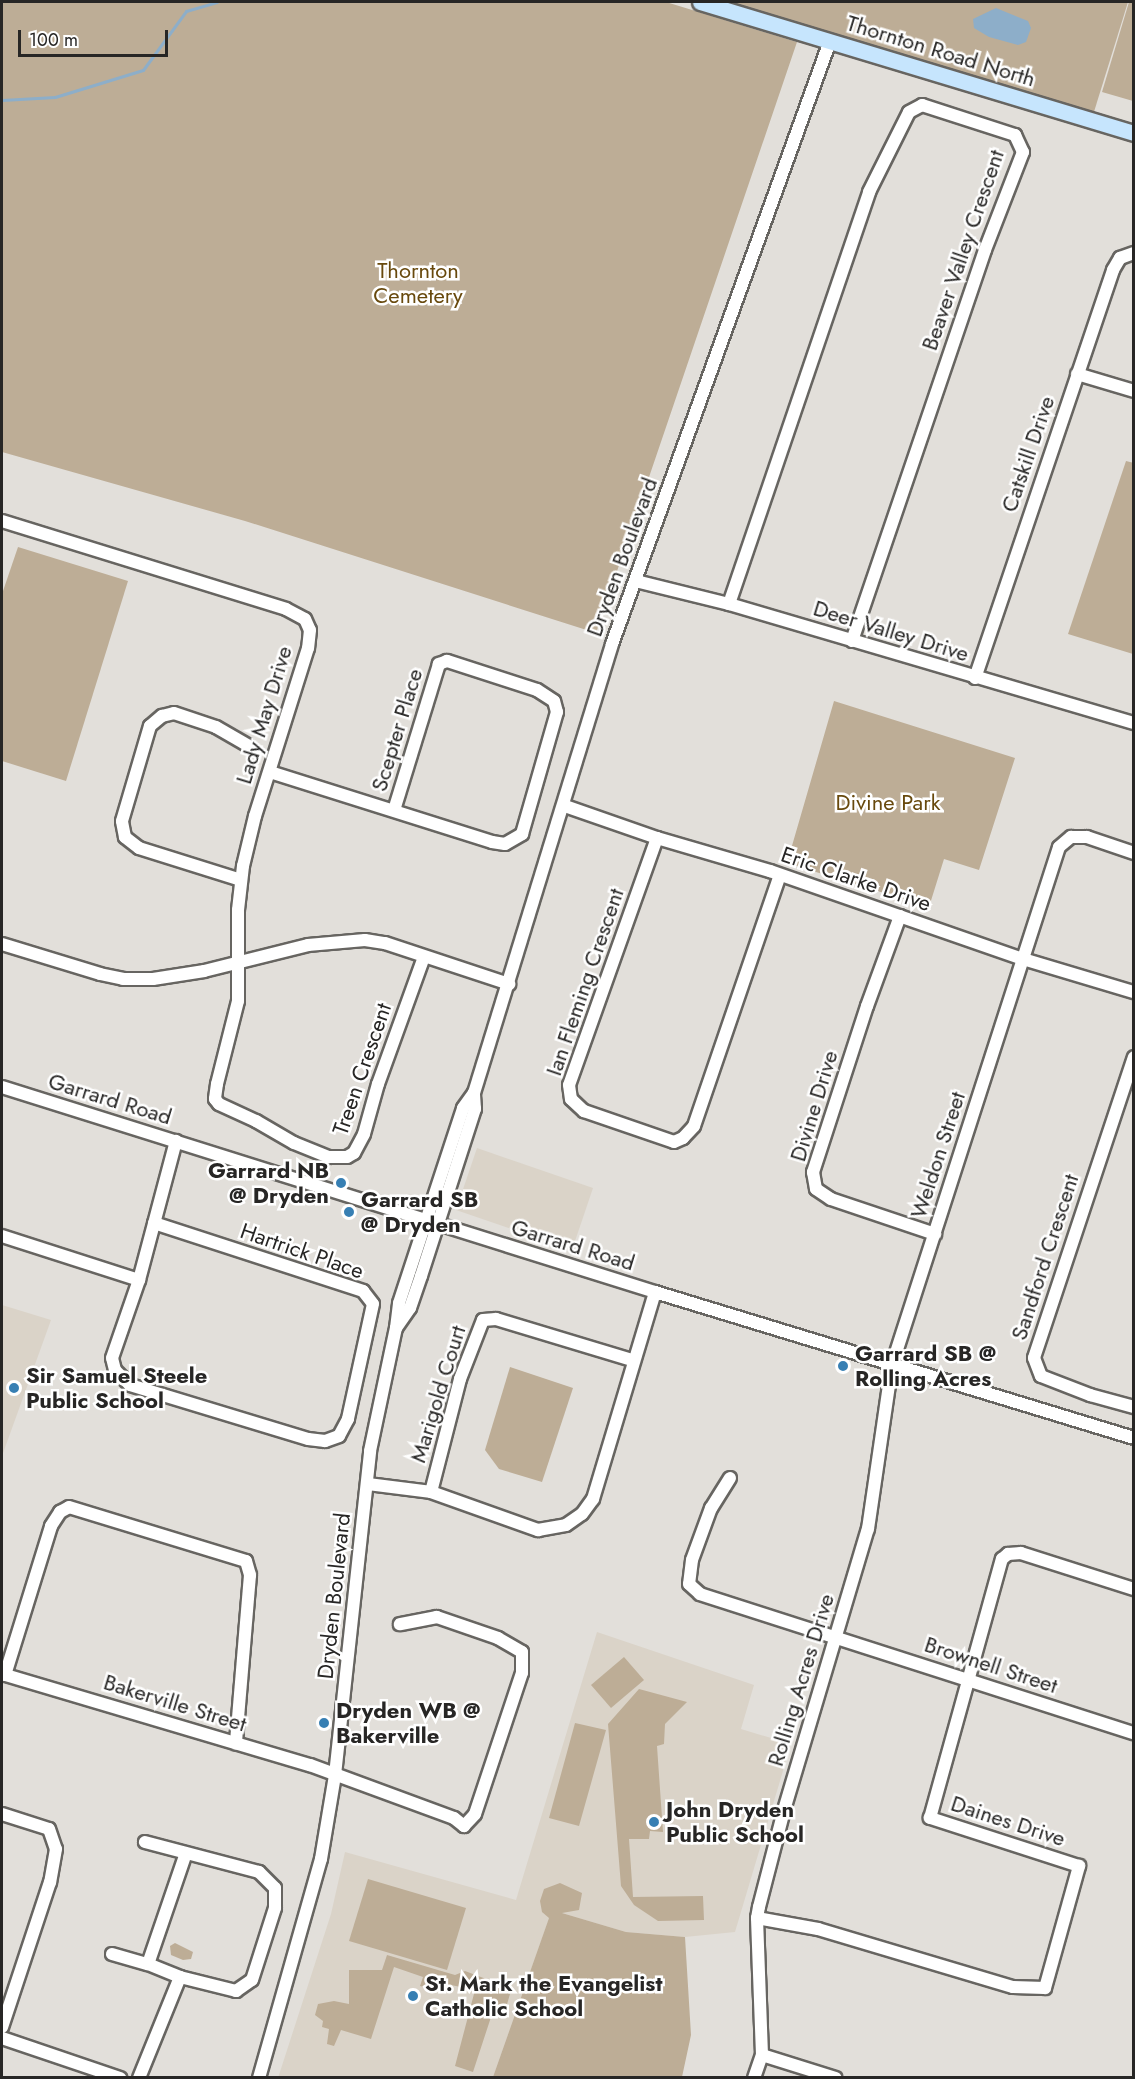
<!DOCTYPE html>
<html>
<head>
<meta charset="utf-8">
<style>
	body { margin:0 }
	#map { position:relative; width:1135px; height:2079px; overflow:hidden; background:#e2dfda; font-family:Jost,sans-serif }
	div>[style] { position:absolute }
	[style*='--x'] { left:calc(var(--x)*1px); top:calc(var(--y)*1px); width:calc(var(--w)*1px); rotate:calc(var(--a)*1deg) }
	.built>* { inset:0; background:#dad3c8 }
	.green>* { inset:0; background:#bdad96 }
	.water>* { inset:0; background:#8daec9 }
	.stream>* { height:3px; margin:-1.5px; padding:0 1.5px; transform-origin:1.5px; border-radius:1.5px; background:#8daec9 }
	.roads { filter:drop-shadow(2px 0 #676561) drop-shadow(-2px 0 #676561) drop-shadow(0 2px #676561) drop-shadow(0 -2px #676561) }
	.minor>* { height:12px; margin:-6px; padding:0 6px; transform-origin:6px; border-radius:6px; background:#fff }
	.major>* { height:15px; margin:-7.5px; padding:0 7.5px; transform-origin:7.5px; border-radius:7.5px; background:#c6e5fd }
	.dots>* { width:16px; height:16px; translate:-50% -50%; box-sizing:border-box; border:3px solid #fff; border-radius:50% }
	span { translate:-50% -50%; white-space:nowrap; text-align:center; line-height:1.15; -webkit-text-stroke:5px #fff; paint-order:stroke }
	.street-label { font-size:22px; color:#272625 }
	.park-label { font-size:22px; color:#68490d }
	.poi-label { font-size:22px; color:#272625; font-weight:700 }
	.right { translate:-100% -50%; text-align:right }
	.left { translate:0 -50%; text-align:left }
	.frame { position:absolute; inset:0; border:3px solid #272625; pointer-events:none }
	.scale { position:absolute; left:18px; top:30px; width:150px; height:27px; box-sizing:border-box; border:3px solid #272625; border-top:0; padding-left:8px; font-size:18px; line-height:21px; white-space:nowrap; color:#272625; -webkit-text-stroke:4px #fff; paint-order:stroke }
</style>
</head>
<body>
<div id="map">
	<div class="built">
		<i style="clip-path:polygon(477px 1148px,593px 1188px,572px 1250px,456px 1210px)"></i>
		<i style="clip-path:polygon(2px 1305px,51px 1320px,2px 1456px)"></i>
		<i style="clip-path:polygon(597px 1632px,754px 1685px,741px 1729px,791px 1744px,735px 1932px,685px 1937px,626px 1932px,552px 1910px,493px 2077px,278px 2078px,331px 1914px,345px 1852px,516px 1900px)"></i>
	</div>
	<div class="green">
		<i style="clip-path:polygon(2px 2px,666px 2px,797px 42px,596px 633px,245px 521px,2px 452px)"></i>
		<i style="clip-path:polygon(730px 2px,1128px 2px,1093px 115px)"></i>
		<i style="clip-path:polygon(1129px 2px,1134px 2px,1133px 101px,1102px 92px)"></i>
		<i style="clip-path:polygon(1126px 461px,1134px 463px,1133px 654px,1068px 634px)"></i>
		<i style="clip-path:polygon(18px 547px,128px 581px,66px 781px,2px 761px,2px 594px)"></i>
		<i style="clip-path:polygon(834px 701px,1015px 758px,979px 870px,944px 859px,929px 907px,787px 863px)"></i>
		<i style="clip-path:polygon(510px 1367px,573px 1388px,542px 1482px,499px 1469px,485px 1450px)"></i>
		<i style="clip-path:polygon(624px 1657px,644px 1680px,611px 1708px,591px 1685px)"></i>
		<i style="clip-path:polygon(639px 1689px,687px 1702px,665px 1724px,664px 1744px,657px 1746px,663px 1832px,650px 1831px,649px 1839px,629px 1839px,633px 1897px,703px 1896px,704px 1920px,658px 1921px,634px 1905px,621px 1886px,608px 1724px)"></i>
		<i style="clip-path:polygon(575px 1723px,606px 1730px,579px 1826px,549px 1818px)"></i>
		<i style="clip-path:polygon(368px 1879px,466px 1908px,447px 1970px,349px 1941px)"></i>
		<i style="clip-path:polygon(560px 1883px,582px 1893px,579px 1910px,562px 1913px,626px 1932px,685px 1937px,691px 2035px,682px 2077px,493px 2077px,549px 1918px,542px 1912px,540px 1901px,544px 1889px)"></i>
		<i style="clip-path:polygon(175px 1943px,193px 1952px,191px 1959px,183px 1960px,171px 1955px,170px 1946px)"></i>
		<i style="clip-path:polygon(387px 1955px,455px 1975px,465px 1971px,502px 1985px,500px 1990px,510px 1994px,503px 2018px,492px 2014px,473px 2072px,455px 2066px,475px 1990px,451px 1985px,447px 1993px,420px 1986px,423px 1977px,394px 1967px,371px 2039px,341px 2030px,334px 2046px,327px 2044px,329px 2029px,322px 2027px,323px 2021px,315px 2015px,318px 2004px,334px 2001px,349px 2004px,349px 1970px,382px 1970px)"></i>
	</div>
	<div class="water">
		<i style="clip-path:polygon(996px 8px,1028px 21px,1031px 28px,1026px 42px,1018px 45px,989px 37px,974px 28px,973px 19px)"></i>
	</div>
	<div class="stream">
		<i style="--x:2;--y:100;--w:53;--a:-3.2"></i>
		<i style="--x:55;--y:97;--w:92;--a:-17.1"></i>
		<i style="--x:143;--y:70;--w:73;--a:-53.9"></i>
		<i style="--x:186;--y:11;--w:32;--a:-16"></i>
	</div>
	<div class="roads">
		<div class="minor">
			<i style="--x:1077;--y:374;--w:59;--a:16.6"></i>
			<i style="--x:2;--y:521;--w:297;--a:17.2"></i>
			<i style="--x:286;--y:609;--w:21;--a:28"></i>
			<i style="--x:305;--y:619;--w:12;--a:66"></i>
			<i style="--x:310;--y:630;--w:18;--a:96"></i>
			<i style="--x:308;--y:648;--w:176;--a:107.5"></i>
			<i style="--x:255;--y:816;--w:51;--a:103.5"></i>
			<i style="--x:243;--y:866;--w:44;--a:96.5"></i>
			<i style="--x:238;--y:910;--w:91;--a:90"></i>
			<i style="--x:238;--y:1001;--w:86;--a:104.2"></i>
			<i style="--x:217;--y:1084;--w:15;--a:98"></i>
			<i style="--x:215;--y:1099;--w:6;--a:51"></i>
			<i style="--x:219;--y:1104;--w:41;--a:24.7"></i>
			<i style="--x:256;--y:1121;--w:44;--a:30.1"></i>
			<i style="--x:294;--y:1143;--w:38;--a:22"></i>
			<i style="--x:329;--y:1157;--w:18;--a:0"></i>
			<i style="--x:347;--y:1157;--w:8;--a:-30"></i>
			<i style="--x:354;--y:1153;--w:21;--a:-62"></i>
			<i style="--x:364;--y:1134;--w:52;--a:-74.4"></i>
			<i style="--x:378;--y:1084;--w:135;--a:-70.1"></i>
			<i style="--x:636;--y:581;--w:96;--a:13.9"></i>
			<i style="--x:729;--y:604;--w:422;--a:16.4"></i>
			<i style="--x:729;--y:604;--w:435;--a:-71.2"></i>
			<i style="--x:869;--y:192;--w:89;--a:-63.4"></i>
			<i style="--x:909;--y:112;--w:15;--a:-28"></i>
			<i style="--x:922;--y:105;--w:98;--a:17.9"></i>
			<i style="--x:1015;--y:135;--w:19;--a:65"></i>
			<i style="--x:1023;--y:152;--w:105;--a:111.2"></i>
			<i style="--x:985;--y:250;--w:413;--a:108.8"></i>
			<i style="--x:975;--y:678;--w:431;--a:-71.3"></i>
			<i style="--x:1113;--y:270;--w:14;--a:-60"></i>
			<i style="--x:1120;--y:258;--w:15;--a:-20"></i>
			<i style="--x:270;--y:772;--w:233;--a:17.5"></i>
			<i style="--x:492;--y:842;--w:13;--a:9"></i>
			<i style="--x:505;--y:844;--w:20;--a:-30"></i>
			<i style="--x:522;--y:834;--w:127;--a:-74"></i>
			<i style="--x:557;--y:712;--w:11;--a:-105"></i>
			<i style="--x:554;--y:701;--w:20;--a:-147"></i>
			<i style="--x:537;--y:690;--w:95;--a:-162.1"></i>
			<i style="--x:447;--y:661;--w:9;--a:159"></i>
			<i style="--x:439;--y:664;--w:153;--a:107.1"></i>
			<i style="--x:565;--y:806;--w:97;--a:19.2"></i>
			<i style="--x:657;--y:838;--w:118;--a:16.3"></i>
			<i style="--x:770;--y:871;--w:268;--a:19.2"></i>
			<i style="--x:1023;--y:959;--w:116;--a:16.6"></i>
			<i style="--x:657;--y:838;--w:262;--a:109.6"></i>
			<i style="--x:569;--y:1085;--w:14;--a:82"></i>
			<i style="--x:571;--y:1099;--w:18;--a:43"></i>
			<i style="--x:584;--y:1111;--w:95;--a:19"></i>
			<i style="--x:674;--y:1142;--w:10;--a:-24"></i>
			<i style="--x:683;--y:1138;--w:16;--a:-47"></i>
			<i style="--x:694;--y:1126;--w:265;--a:-71.1"></i>
			<i style="--x:241;--y:880;--w:107;--a:-162.6"></i>
			<i style="--x:139;--y:848;--w:18;--a:-142"></i>
			<i style="--x:125;--y:837;--w:16;--a:-101"></i>
			<i style="--x:122;--y:821;--w:99;--a:-73.6"></i>
			<i style="--x:150;--y:726;--w:16;--a:-40"></i>
			<i style="--x:162;--y:716;--w:12;--a:-14"></i>
			<i style="--x:174;--y:713;--w:44;--a:18.4"></i>
			<i style="--x:216;--y:727;--w:36;--a:30"></i>
			<i style="--x:900;--y:916;--w:96;--a:110.1"></i>
			<i style="--x:867;--y:1006;--w:175;--a:108"></i>
			<i style="--x:813;--y:1172;--w:17;--a:80"></i>
			<i style="--x:816;--y:1189;--w:18;--a:34"></i>
			<i style="--x:831;--y:1199;--w:110;--a:18.6"></i>
			<i style="--x:2;--y:944;--w:102;--a:17"></i>
			<i style="--x:100;--y:974;--w:24;--a:12"></i>
			<i style="--x:123;--y:979;--w:30;--a:0"></i>
			<i style="--x:153;--y:979;--w:52;--a:-8.9"></i>
			<i style="--x:204;--y:971;--w:107;--a:-14"></i>
			<i style="--x:308;--y:945;--w:57;--a:-5"></i>
			<i style="--x:365;--y:940;--w:20;--a:9"></i>
			<i style="--x:385;--y:943;--w:131;--a:18.3"></i>
			<i style="--x:1134;--y:1057;--w:317;--a:108.4"></i>
			<i style="--x:1034;--y:1358;--w:19;--a:69"></i>
			<i style="--x:1041;--y:1376;--w:53;--a:21.2"></i>
			<i style="--x:1090;--y:1395;--w:46;--a:15.3"></i>
			<i style="--x:2;--y:1087;--w:684;--a:17.43"></i>
			<i style="--x:655;--y:1292;--w:501;--a:16.95"></i>
			<i style="--x:154;--y:1223;--w:220;--a:18"></i>
			<i style="--x:363;--y:1291;--w:16;--a:52"></i>
			<i style="--x:373;--y:1304;--w:118;--a:102.3"></i>
			<i style="--x:348;--y:1419;--w:19;--a:118"></i>
			<i style="--x:339;--y:1436;--w:15;--a:160"></i>
			<i style="--x:325;--y:1441;--w:17;--a:-173"></i>
			<i style="--x:308;--y:1439;--w:186;--a:-163.1"></i>
			<i style="--x:130;--y:1385;--w:21;--a:-135"></i>
			<i style="--x:115;--y:1370;--w:12;--a:-104"></i>
			<i style="--x:112;--y:1358;--w:83;--a:-70.9"></i>
			<i style="--x:139;--y:1280;--w:144;--a:-75.1"></i>
			<i style="--x:2;--y:1236;--w:144;--a:17.8"></i>
			<i style="--x:396;--y:1328;--w:24;--a:-55"></i>
			<i style="--x:410;--y:1308;--w:34;--a:-71"></i>
			<i style="--x:421;--y:1276;--w:176;--a:-72.1"></i>
			<i style="--x:475;--y:1109;--w:16;--a:-94"></i>
			<i style="--x:474;--y:1093;--w:470;--a:-72.9"></i>
			<i style="--x:612;--y:644;--w:641;--a:-70.12"></i>
			<i style="--x:730;--y:1478;--w:36;--a:122"></i>
			<i style="--x:711;--y:1508;--w:55;--a:110.1"></i>
			<i style="--x:692;--y:1560;--w:24;--a:97"></i>
			<i style="--x:689;--y:1584;--w:15;--a:42"></i>
			<i style="--x:700;--y:1594;--w:456;--a:17.8"></i>
			<i style="--x:368;--y:1484;--w:64;--a:7.2"></i>
			<i style="--x:431;--y:1492;--w:114;--a:19.6"></i>
			<i style="--x:538;--y:1530;--w:28;--a:-10"></i>
			<i style="--x:566;--y:1525;--w:19;--a:-35"></i>
			<i style="--x:582;--y:1514;--w:19;--a:-54"></i>
			<i style="--x:593;--y:1499;--w:216;--a:-73.3"></i>
			<i style="--x:431;--y:1492;--w:117;--a:-75.6"></i>
			<i style="--x:460;--y:1379;--w:63;--a:-68.7"></i>
			<i style="--x:483;--y:1320;--w:13;--a:-4"></i>
			<i style="--x:496;--y:1319;--w:142;--a:16.8"></i>
			<i style="--x:2;--y:1674;--w:321;--a:16.5"></i>
			<i style="--x:310;--y:1765;--w:153;--a:20.2"></i>
			<i style="--x:454;--y:1818;--w:13;--a:39"></i>
			<i style="--x:464;--y:1826;--w:16;--a:-47"></i>
			<i style="--x:475;--y:1814;--w:149;--a:-71.6"></i>
			<i style="--x:522;--y:1673;--w:21;--a:-90"></i>
			<i style="--x:522;--y:1652;--w:28;--a:-150"></i>
			<i style="--x:498;--y:1638;--w:65;--a:-161"></i>
			<i style="--x:437;--y:1617;--w:38;--a:169"></i>
			<i style="--x:5;--y:1675;--w:156;--a:-72.8"></i>
			<i style="--x:51;--y:1526;--w:17;--a:-57"></i>
			<i style="--x:60;--y:1512;--w:10;--a:-29"></i>
			<i style="--x:69;--y:1507;--w:185;--a:17"></i>
			<i style="--x:246;--y:1561;--w:15;--a:74"></i>
			<i style="--x:250;--y:1575;--w:169;--a:94.8"></i>
			<i style="--x:2;--y:1814;--w:49;--a:17.7"></i>
			<i style="--x:49;--y:1829;--w:21;--a:71"></i>
			<i style="--x:56;--y:1849;--w:34;--a:100"></i>
			<i style="--x:50;--y:1882;--w:153;--a:108.3"></i>
			<i style="--x:757;--y:1918;--w:62;--a:10.2"></i>
			<i style="--x:818;--y:1929;--w:203;--a:16.6"></i>
			<i style="--x:1013;--y:1987;--w:32;--a:2"></i>
			<i style="--x:1045;--y:1988;--w:127;--a:-74.4"></i>
			<i style="--x:1079;--y:1866;--w:157;--a:-162.1"></i>
			<i style="--x:930;--y:1818;--w:269;--a:-74.5"></i>
			<i style="--x:1002;--y:1559;--w:8;--a:-40"></i>
			<i style="--x:1008;--y:1554;--w:13;--a:-4"></i>
			<i style="--x:1021;--y:1553;--w:119;--a:17.7"></i>
			<i style="--x:112;--y:1954;--w:37;--a:16"></i>
			<i style="--x:148;--y:1964;--w:35;--a:22"></i>
			<i style="--x:180;--y:1977;--w:58;--a:14"></i>
			<i style="--x:236;--y:1991;--w:19;--a:-35"></i>
			<i style="--x:252;--y:1980;--w:76;--a:-72.3"></i>
			<i style="--x:275;--y:1908;--w:20;--a:-90"></i>
			<i style="--x:275;--y:1888;--w:23;--a:-135"></i>
			<i style="--x:259;--y:1872;--w:118;--a:-165.3"></i>
			<i style="--x:148;--y:1964;--w:117;--a:-71.1"></i>
			<i style="--x:2;--y:2038;--w:125;--a:18.7"></i>
			<i style="--x:762;--y:2055;--w:77;--a:17.3"></i>
			<i style="--x:139;--y:2078;--w:109;--a:-67.9"></i>
			<i style="--x:259;--y:2078;--w:228;--a:-74.2"></i>
			<i style="--x:321;--y:1859;--w:85;--a:-80.5"></i>
			<i style="--x:335;--y:1775;--w:326;--a:-83.8"></i>
			<i style="--x:370;--y:1451;--w:126;--a:-78.1"></i>
			<i style="--x:396;--y:1328;--w:25;--a:-83"></i>
			<i style="--x:399;--y:1303;--w:205;--a:-71.8"></i>
			<i style="--x:463;--y:1108;--w:19;--a:-54"></i>
			<i style="--x:754;--y:2078;--w:24;--a:-71"></i>
			<i style="--x:762;--y:2055;--w:137;--a:-92.1"></i>
			<i style="--x:757;--y:1918;--w:11;--a:-80"></i>
			<i style="--x:759;--y:1907;--w:100;--a:-75.5"></i>
			<i style="--x:784;--y:1810;--w:293;--a:-73.4"></i>
			<i style="--x:868;--y:1529;--w:166;--a:-81.7"></i>
			<i style="--x:892;--y:1365;--w:544;--a:-72.13"></i>
			<i style="--x:1059;--y:847;--w:16;--a:-40"></i>
			<i style="--x:1071;--y:837;--w:16;--a:0"></i>
			<i style="--x:1087;--y:837;--w:50;--a:18.8"></i>
		</div>
		<div class="major">
			<i style="--x:700;--y:2;--w:453;--a:16.8"></i>
		</div>
	</div>
	<div class="dots">
		<i style="left:341px;top:1183px;background:#377fb3"></i>
		<i style="left:349px;top:1212px;background:#377fb3"></i>
		<i style="left:843px;top:1366px;background:#377fb3"></i>
		<i style="left:14px;top:1388px;background:#377fb3"></i>
		<i style="left:324px;top:1723px;background:#377fb3"></i>
		<i style="left:654px;top:1822px;background:#377fb3"></i>
		<i style="left:413px;top:1996px;background:#377fb3"></i>
	</div>
	<div class="street-label">
		<span style="left:941px;top:51px;rotate:17deg">Thornton Road North</span>
		<span style="left:963px;top:250px;rotate:-71deg">Beaver Valley Crescent</span>
		<span style="left:1028px;top:454px;rotate:-71deg">Catskill Drive</span>
		<span style="left:622px;top:557px;rotate:-70deg">Dryden Boulevard</span>
		<span style="left:891px;top:631px;rotate:17deg">Deer Valley Drive</span>
		<span style="left:264px;top:715px;rotate:-73deg">Lady May Drive</span>
		<span style="left:397px;top:730px;rotate:-73deg">Scepter Place</span>
		<span style="left:856px;top:879px;rotate:19deg">Eric Clarke Drive</span>
		<span style="left:585px;top:982px;rotate:-71deg">Ian Fleming Crescent</span>
		<span style="left:362px;top:1069px;rotate:-71deg">Treen Crescent</span>
		<span style="left:110px;top:1099px;rotate:17deg">Garrard Road</span>
		<span style="left:814px;top:1106px;rotate:-73deg">Divine Drive</span>
		<span style="left:938px;top:1155px;rotate:-72deg">Weldon Street</span>
		<span style="left:573px;top:1245px;rotate:17deg">Garrard Road</span>
		<span style="left:302px;top:1251px;rotate:19deg">Hartrick Place</span>
		<span style="left:1045px;top:1257px;rotate:-72deg">Sandford Crescent</span>
		<span style="left:438px;top:1394px;rotate:-73deg">Marigold Court</span>
		<span style="left:334px;top:1596px;rotate:-84deg">Dryden Boulevard</span>
		<span style="left:991px;top:1665px;rotate:18deg">Brownell Street</span>
		<span style="left:801px;top:1680px;rotate:-73deg">Rolling Acres Drive</span>
		<span style="left:175px;top:1703px;rotate:17deg">Bakerville Street</span>
		<span style="left:1008px;top:1821px;rotate:18deg">Daines Drive</span>
	</div>
	<div class="park-label">
		<span style="left:418px;top:283px">Thornton<br>Cemetery</span>
		<span style="left:888px;top:803px">Divine Park</span>
	</div>
	<div class="poi-label">
		<span class="right" style="left:329px;top:1183px">Garrard NB<br>@ Dryden</span>
		<span class="left" style="left:361px;top:1212px">Garrard SB<br>@ Dryden</span>
		<span class="left" style="left:855px;top:1366px">Garrard SB @<br>Rolling Acres</span>
		<span class="left" style="left:26px;top:1388px">Sir Samuel Steele<br>Public School</span>
		<span class="left" style="left:336px;top:1723px">Dryden WB @<br>Bakerville</span>
		<span class="left" style="left:666px;top:1822px">John Dryden<br>Public School</span>
		<span class="left" style="left:425px;top:1996px">St. Mark the Evangelist<br>Catholic School</span>
	</div>
	<div class="frame"></div>
	<div class="scale">100 m</div>
</div>
</body>
</html>
